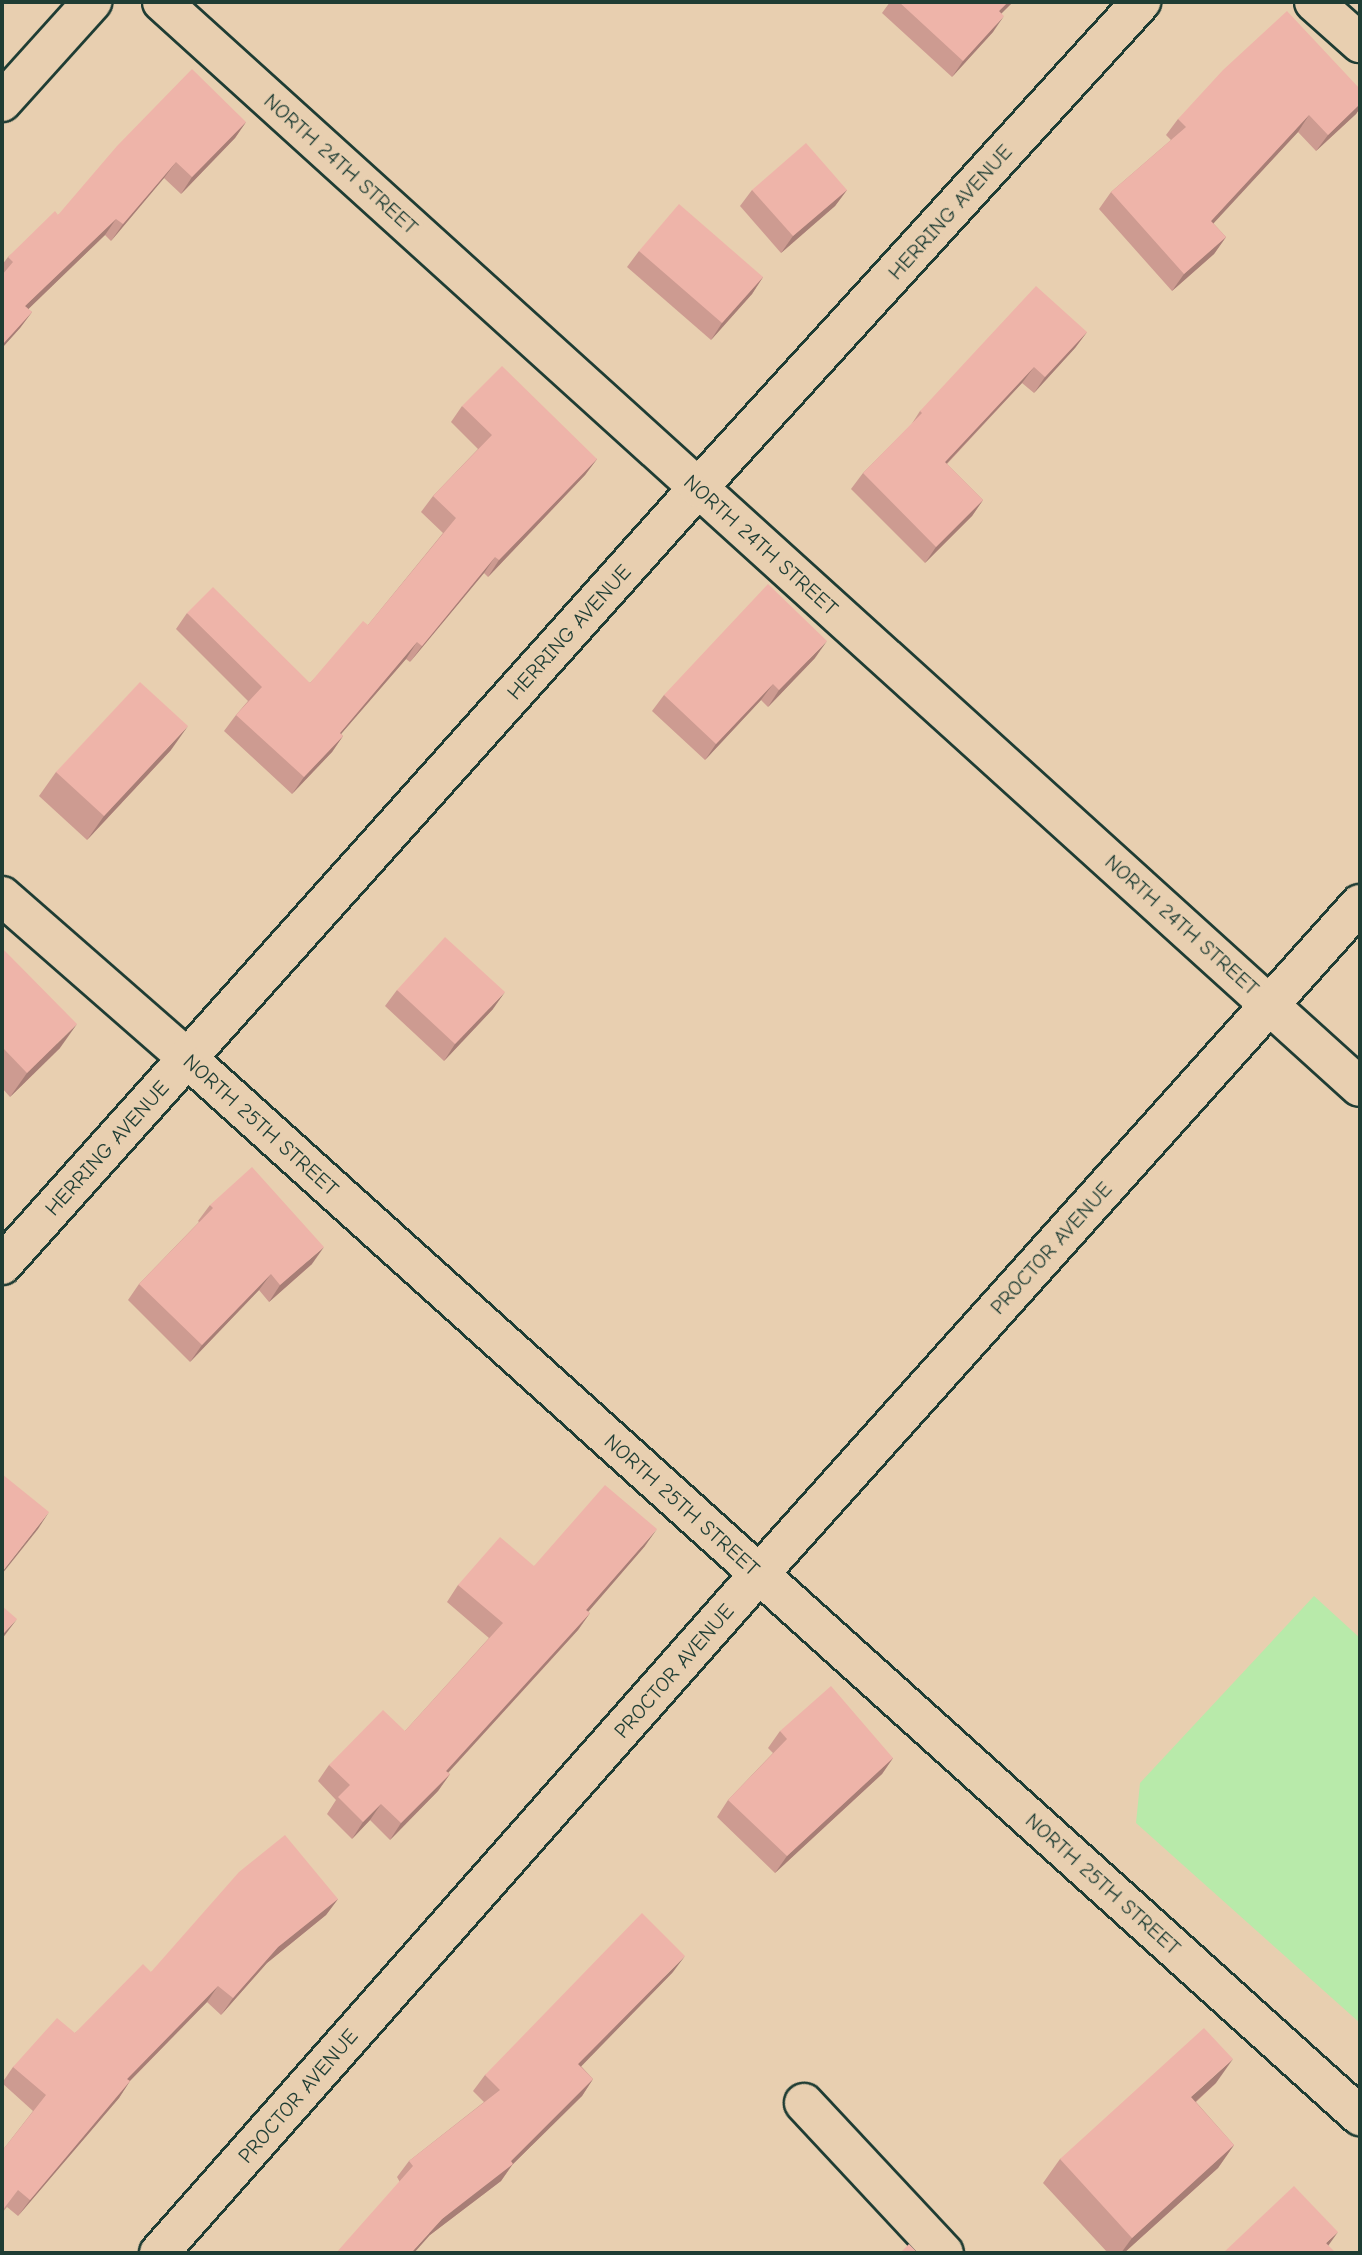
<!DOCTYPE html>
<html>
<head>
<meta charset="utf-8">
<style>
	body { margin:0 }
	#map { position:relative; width:1362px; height:2255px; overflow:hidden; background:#e8cfb0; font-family:"Comic Neue",sans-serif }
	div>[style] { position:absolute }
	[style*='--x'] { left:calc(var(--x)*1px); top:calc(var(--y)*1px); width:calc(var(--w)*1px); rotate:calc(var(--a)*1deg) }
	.green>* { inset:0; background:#b8eaaa }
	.roads { filter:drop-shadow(2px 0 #1f3d34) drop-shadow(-2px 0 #1f3d34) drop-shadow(0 2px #1f3d34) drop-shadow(0 -2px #1f3d34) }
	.minor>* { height:38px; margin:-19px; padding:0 19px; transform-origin:19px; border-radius:19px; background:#e8cfb0 }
	.major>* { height:38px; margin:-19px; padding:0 19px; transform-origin:19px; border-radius:19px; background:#e8cfb0 }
	.wall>* { inset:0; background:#cd9b91 }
	.shaded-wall>* { inset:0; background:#a77e76 }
	.building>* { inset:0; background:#eeb4a9 }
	span { translate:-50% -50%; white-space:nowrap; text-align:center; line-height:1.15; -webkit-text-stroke:7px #e8cfb0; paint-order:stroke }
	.street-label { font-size:21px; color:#1f3d34 }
	.frame { position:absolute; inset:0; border:4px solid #1f3d34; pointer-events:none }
</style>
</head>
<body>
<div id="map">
	<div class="green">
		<i style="clip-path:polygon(1314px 1596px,1360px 1638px,1360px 2023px,1136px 1823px,1140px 1783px)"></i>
	</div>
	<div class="roads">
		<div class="minor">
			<i style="--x:162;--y:2;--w:1616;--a:42.17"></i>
			<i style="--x:1314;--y:2;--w:62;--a:41.7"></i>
			<i style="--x:804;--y:2103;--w:205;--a:47"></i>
			<i style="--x:159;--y:2253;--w:906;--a:-48.53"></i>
			<i style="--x:759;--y:1574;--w:900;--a:-48.11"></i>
		</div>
		<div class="major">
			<i style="--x:2;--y:102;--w:135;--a:-48"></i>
			<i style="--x:2;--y:896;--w:246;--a:41.2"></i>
			<i style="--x:187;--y:1058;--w:1580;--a:42.05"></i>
			<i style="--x:2;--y:1265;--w:1043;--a:-48.15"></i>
			<i style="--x:698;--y:488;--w:658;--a:-47.65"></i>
		</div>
	</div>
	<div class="wall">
		<i style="clip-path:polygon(890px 2px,1013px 2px,1001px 13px,993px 32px,952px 77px,882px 13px)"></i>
		<i style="clip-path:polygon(1360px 89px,1360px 108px,1356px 114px,1316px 151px,1298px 132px,1213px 223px,1226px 237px,1214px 254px,1172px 291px,1099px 209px,1111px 192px,1171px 140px,1166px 135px,1178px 119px)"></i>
		<i style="clip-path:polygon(246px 122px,235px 138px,181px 194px,164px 178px,111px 241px,105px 235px,28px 309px,32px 312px,20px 328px,2px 348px,2px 265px,8px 257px,58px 215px)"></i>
		<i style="clip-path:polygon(752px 190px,847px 190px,835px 206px,781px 253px,740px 206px)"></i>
		<i style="clip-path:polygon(639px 251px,763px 277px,752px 294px,711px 340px,627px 267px)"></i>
		<i style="clip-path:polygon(1087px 332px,1075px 348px,1034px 393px,1022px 383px,947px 464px,983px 500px,972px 516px,925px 563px,851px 489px,863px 473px,911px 425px,920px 411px)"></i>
		<i style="clip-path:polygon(462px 406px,597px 459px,585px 475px,488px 577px,484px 573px,410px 662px,406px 659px,341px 734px,343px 736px,332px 752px,292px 794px,224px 731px,236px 715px,248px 701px,176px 629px,187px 613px,310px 683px,368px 625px,443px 533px,421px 512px,433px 496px,478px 449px,451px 422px)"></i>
		<i style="clip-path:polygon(815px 658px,768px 707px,761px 700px,705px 760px,652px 711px,664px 695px)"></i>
		<i style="clip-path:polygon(171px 750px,87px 840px,39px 796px,56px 772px)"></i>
		<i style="clip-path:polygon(2px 948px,60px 1048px,10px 1097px,2px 1088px)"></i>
		<i style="clip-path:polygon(397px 990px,493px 1009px,444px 1061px,385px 1006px)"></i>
		<i style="clip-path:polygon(210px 1205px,312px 1264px,269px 1302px,259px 1290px,190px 1362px,128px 1300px,139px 1284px,199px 1222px,198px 1221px)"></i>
		<i style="clip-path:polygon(645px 1546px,588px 1612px,590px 1613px,578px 1630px,448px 1773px,450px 1774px,438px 1791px,390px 1840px,370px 1820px,352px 1839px,327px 1814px,336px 1800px,318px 1781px,329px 1765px,405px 1731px,489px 1638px,447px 1602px,458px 1585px,534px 1566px)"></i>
		<i style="clip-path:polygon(780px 1731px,893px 1758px,882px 1774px,775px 1873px,717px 1817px,728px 1800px,773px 1753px,768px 1748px)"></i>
		<i style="clip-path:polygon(338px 1899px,326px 1915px,267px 1963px,221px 2015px,207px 2002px,130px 2081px,119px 2098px,18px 2216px,7px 2207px,2px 2213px,2px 2151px,33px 2111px,2px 2083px,13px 2067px,75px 2033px,151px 1972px)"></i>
		<i style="clip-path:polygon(673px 1972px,581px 2066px,593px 2079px,582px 2096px,513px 2164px,501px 2181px,430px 2235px,397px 2177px,409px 2161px,484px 2102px,473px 2091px,485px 2075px)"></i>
		<i style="clip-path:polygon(1216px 2083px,1196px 2102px,1234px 2145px,1218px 2168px,1124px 2253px,1108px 2253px,1043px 2183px,1060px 2159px)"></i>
	</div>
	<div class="shaded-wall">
		<i style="clip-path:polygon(1008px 2px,1013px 2px,987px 28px,999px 11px)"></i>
		<i style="clip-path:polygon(1004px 16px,993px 32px,952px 77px,963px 61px)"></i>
		<i style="clip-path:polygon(1360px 104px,1360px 108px,1356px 114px,1316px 151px,1328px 135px)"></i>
		<i style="clip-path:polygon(1309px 115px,1298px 132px,1200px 238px,1211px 221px)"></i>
		<i style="clip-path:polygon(246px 122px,235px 138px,181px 194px,192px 177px)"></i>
		<i style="clip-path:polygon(176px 162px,164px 178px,111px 241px,123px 224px)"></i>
		<i style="clip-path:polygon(847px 190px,835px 206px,781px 253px,793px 236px)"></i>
		<i style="clip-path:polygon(116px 219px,105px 235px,14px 323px,25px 306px)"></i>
		<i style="clip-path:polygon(1226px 237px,1214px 254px,1172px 291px,1184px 274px)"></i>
		<i style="clip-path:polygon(763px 277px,752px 294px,711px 340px,722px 323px)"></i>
		<i style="clip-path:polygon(32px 312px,20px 328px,2px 348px,2px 345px)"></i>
		<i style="clip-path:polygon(1087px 332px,1075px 348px,1034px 393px,1045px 377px)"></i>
		<i style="clip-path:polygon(1034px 367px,1022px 383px,933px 478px,945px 462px)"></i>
		<i style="clip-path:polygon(597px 459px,585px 475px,488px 577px,499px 560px)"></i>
		<i style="clip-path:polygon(983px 500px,972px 516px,925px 563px,936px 547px)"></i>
		<i style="clip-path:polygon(495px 557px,484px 573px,410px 662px,422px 646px)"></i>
		<i style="clip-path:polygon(827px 641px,815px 658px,768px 707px,779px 690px)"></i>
		<i style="clip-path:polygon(417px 642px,406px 659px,328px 749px,340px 733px)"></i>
		<i style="clip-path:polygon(773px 684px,761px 700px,705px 760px,716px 744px)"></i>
		<i style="clip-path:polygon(188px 726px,171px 750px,87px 840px,104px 816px)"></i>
		<i style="clip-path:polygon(343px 736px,332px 752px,292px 794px,304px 777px)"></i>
		<i style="clip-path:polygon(505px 992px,493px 1009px,444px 1061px,455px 1044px)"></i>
		<i style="clip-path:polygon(77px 1024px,60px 1048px,10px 1097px,27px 1073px)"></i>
		<i style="clip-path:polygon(324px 1247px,312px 1264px,269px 1302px,280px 1285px)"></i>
		<i style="clip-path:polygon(271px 1274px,259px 1290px,190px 1362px,202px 1345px)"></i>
		<i style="clip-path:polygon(49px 1512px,38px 1529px,2px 1574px,2px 1572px)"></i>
		<i style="clip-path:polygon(657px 1529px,645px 1546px,575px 1627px,586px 1610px)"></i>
		<i style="clip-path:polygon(590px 1613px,578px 1630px,435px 1787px,446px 1771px)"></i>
		<i style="clip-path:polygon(17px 1619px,2px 1639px,2px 1635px)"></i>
		<i style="clip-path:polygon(893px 1758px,882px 1774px,775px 1873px,787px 1856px)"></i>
		<i style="clip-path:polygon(450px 1774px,438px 1791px,390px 1840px,401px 1823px)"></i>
		<i style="clip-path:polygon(381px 1804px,370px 1820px,352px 1839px,363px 1822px)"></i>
		<i style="clip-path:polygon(338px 1899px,326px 1915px,267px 1963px,221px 2015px,233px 1998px,278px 1947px)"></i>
		<i style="clip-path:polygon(685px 1956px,673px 1972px,567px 2081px,578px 2064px)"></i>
		<i style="clip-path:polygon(218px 1986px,207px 2002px,116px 2095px,127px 2079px)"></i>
		<i style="clip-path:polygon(1233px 2059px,1216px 2083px,1174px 2121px,1191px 2097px)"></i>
		<i style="clip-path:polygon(593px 2079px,582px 2096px,512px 2165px,501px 2181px,430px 2235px,414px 2253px,411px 2253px,442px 2219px,511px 2161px)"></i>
		<i style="clip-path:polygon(130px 2081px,119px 2098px,18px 2216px,30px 2200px)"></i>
		<i style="clip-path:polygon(1234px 2145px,1218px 2168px,1124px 2253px,1121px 2253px,1132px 2238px)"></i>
		<i style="clip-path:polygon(1338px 2232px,1323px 2253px,1326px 2243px)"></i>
	</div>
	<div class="building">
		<i style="clip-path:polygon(899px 2px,1008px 2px,999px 11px,1004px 16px,963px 61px)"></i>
		<i style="clip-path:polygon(1287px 11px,1360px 89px,1360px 104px,1328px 135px,1309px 115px,1211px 221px,1226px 237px,1184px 274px,1111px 192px,1186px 127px,1178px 119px,1223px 70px)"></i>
		<i style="clip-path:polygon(192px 69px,246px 122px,192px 177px,176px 162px,123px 224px,116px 219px,25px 306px,32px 312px,2px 345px,2px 275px,13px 262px,8px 257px,55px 211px,58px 215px,117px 146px)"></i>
		<i style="clip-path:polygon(806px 143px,847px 190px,793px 236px,752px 190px)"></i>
		<i style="clip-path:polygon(679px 204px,763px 277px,722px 323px,639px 251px)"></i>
		<i style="clip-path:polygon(1036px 286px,1087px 332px,1045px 377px,1034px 367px,945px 462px,983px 500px,936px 547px,863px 473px,922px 413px,920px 411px)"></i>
		<i style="clip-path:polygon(502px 366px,597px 459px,499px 560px,495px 557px,422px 646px,417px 642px,340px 733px,343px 736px,304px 777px,236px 715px,262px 687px,187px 613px,213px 587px,310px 683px,363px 621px,368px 625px,456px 518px,433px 496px,492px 435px,462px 406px)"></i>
		<i style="clip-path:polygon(768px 584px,827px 641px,779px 690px,773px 684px,716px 744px,664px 695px)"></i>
		<i style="clip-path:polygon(140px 682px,188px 726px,104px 816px,56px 772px)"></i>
		<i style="clip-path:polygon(445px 937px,505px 992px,455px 1044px,397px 990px)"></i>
		<i style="clip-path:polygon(2px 948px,77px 1024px,27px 1073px,2px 1047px)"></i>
		<i style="clip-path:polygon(252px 1167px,324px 1247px,280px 1285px,271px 1274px,202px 1345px,139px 1284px,213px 1208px,210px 1205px)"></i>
		<i style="clip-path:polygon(2px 1474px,49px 1512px,2px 1572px)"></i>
		<i style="clip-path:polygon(605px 1485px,657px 1529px,586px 1610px,590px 1613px,446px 1771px,450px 1774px,401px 1823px,381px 1804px,363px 1822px,338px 1797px,350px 1785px,329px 1765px,383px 1710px,405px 1731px,503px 1623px,458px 1585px,500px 1537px,534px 1566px)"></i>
		<i style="clip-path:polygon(2px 1606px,17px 1619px,2px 1635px)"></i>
		<i style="clip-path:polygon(831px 1686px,893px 1758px,787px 1856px,728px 1800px,787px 1739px,780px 1731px)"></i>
		<i style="clip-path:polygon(285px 1835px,338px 1899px,278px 1947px,233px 1998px,218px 1986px,127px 2079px,130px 2081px,30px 2200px,18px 2190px,2px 2211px,2px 2151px,46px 2095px,13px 2067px,57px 2018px,75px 2033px,143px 1964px,151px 1972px,239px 1872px)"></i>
		<i style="clip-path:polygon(642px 1913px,685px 1956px,578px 2064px,593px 2079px,511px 2161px,513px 2164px,442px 2219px,411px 2253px,336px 2253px,413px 2166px,409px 2161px,500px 2090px,485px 2075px)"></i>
		<i style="clip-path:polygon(1204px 2028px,1233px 2059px,1191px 2097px,1234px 2145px,1132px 2238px,1060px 2159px)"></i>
		<i style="clip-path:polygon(1294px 2186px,1338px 2232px,1326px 2243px,1336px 2253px,1223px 2253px)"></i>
		<i style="clip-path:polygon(909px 2244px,918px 2253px,900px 2253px)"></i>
	</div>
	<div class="street-label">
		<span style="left:341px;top:164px;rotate:42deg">NORTH 24TH STREET</span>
		<span style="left:950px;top:212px;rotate:-48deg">HERRING AVENUE</span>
		<span style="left:761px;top:545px;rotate:42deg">NORTH 24TH STREET</span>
		<span style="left:569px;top:632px;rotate:-48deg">HERRING AVENUE</span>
		<span style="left:1182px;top:925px;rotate:42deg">NORTH 24TH STREET</span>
		<span style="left:261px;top:1125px;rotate:42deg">NORTH 25TH STREET</span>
		<span style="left:107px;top:1148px;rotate:-48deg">HERRING AVENUE</span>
		<span style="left:1051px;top:1248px;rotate:-48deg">PROCTOR AVENUE</span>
		<span style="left:682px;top:1505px;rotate:42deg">NORTH 25TH STREET</span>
		<span style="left:674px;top:1671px;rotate:-49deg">PROCTOR AVENUE</span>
		<span style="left:1103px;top:1884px;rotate:42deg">NORTH 25TH STREET</span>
		<span style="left:298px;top:2096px;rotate:-49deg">PROCTOR AVENUE</span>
	</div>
	<div class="frame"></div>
</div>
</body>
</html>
